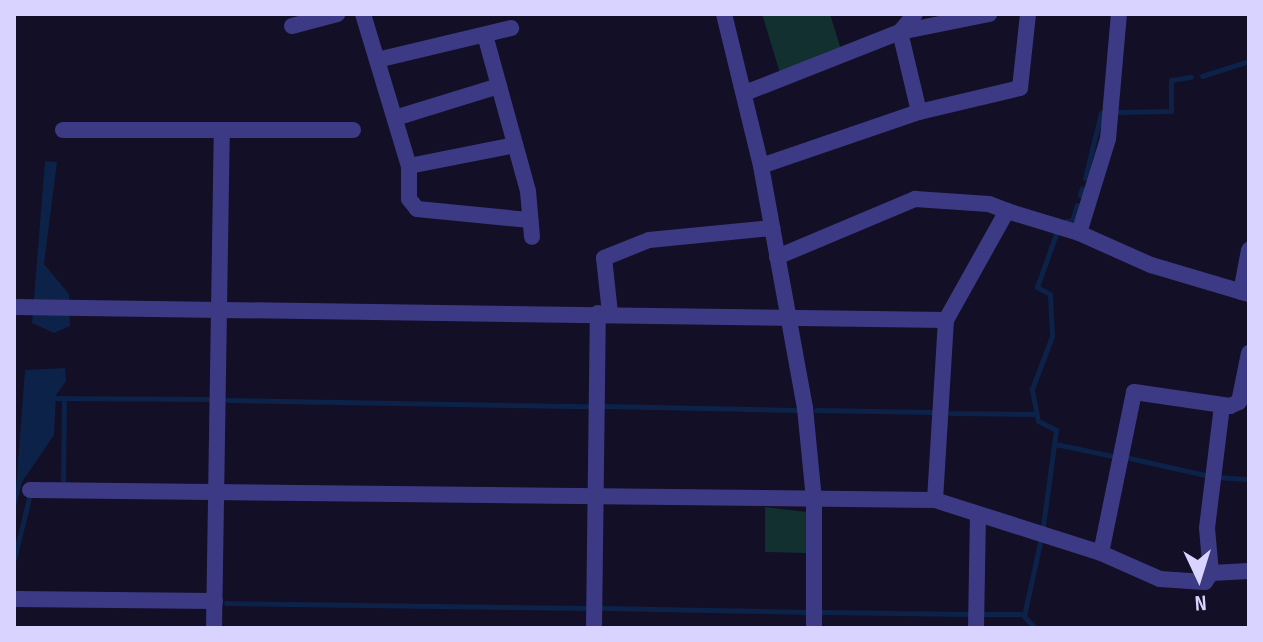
<!DOCTYPE html>
<html>
<head>
<meta charset="utf-8">
<style>
	body { margin:0 }
	#map { position:relative; width:1263px; height:642px; overflow:hidden; background:#130f26; font-family:"Sofia Sans Condensed",sans-serif }
	div>[style] { position:absolute }
	[style*='--x'] { left:calc(var(--x)*1px); top:calc(var(--y)*1px); width:calc(var(--w)*1px); rotate:calc(var(--a)*1deg) }
	.green>* { inset:0; background:#12302f }
	.water>* { inset:0; background:#0c2248 }
	.stream>* { height:5px; margin:-2.5px; padding:0 2.5px; transform-origin:2.5px; border-radius:2.5px; background:#0c2248 }
	.street>* { height:16px; margin:-8px; padding:0 8px; transform-origin:8px; border-radius:8px; background:#3d3a85 }
	span { translate:-50% -50%; white-space:nowrap; text-align:center; line-height:1.15; -webkit-text-stroke:6px #130f26; paint-order:stroke }
	.frame { position:absolute; inset:0; border:16px solid #d9d4ff; pointer-events:none }
	.north { position:absolute; left:1159px; top:538px; width:80px; height:80px; -webkit-text-stroke:6px #130f26; paint-order:stroke; rotate:176deg; font-size:22px; font-weight:700; line-height:32px; text-align:center; color:#d9d4ff }
	.north::after { content:''; display:block; margin:auto; width:28px; height:36px; background:#d9d4ff; clip-path:polygon(50% 0,100% 100%,50% 72%,0 100%) }
</style>
</head>
<body>
<div id="map">
	<div class="green">
		<i style="clip-path:polygon(762px 14px,830px 14px,842px 53px,781px 76px)"></i>
		<i style="clip-path:polygon(765px 507px,807px 512px,807px 553px,765px 552px)"></i>
	</div>
	<div class="water">
		<i style="clip-path:polygon(45px 161px,57px 162px,44px 264px,69px 294px,70px 326px,54px 333px,32px 323px)"></i>
		<i style="clip-path:polygon(65px 368px,66px 381px,56px 395px,54px 435px,22px 482px,14px 515px,25px 370px)"></i>
	</div>
	<div class="stream">
		<i style="--x:1202;--y:76;--w:49;--a:-17.7"></i>
		<i style="--x:1117;--y:112;--w:54;--a:-1.1"></i>
		<i style="--x:1171;--y:111;--w:31;--a:-90"></i>
		<i style="--x:1171;--y:80;--w:20;--a:-9"></i>
		<i style="--x:1085;--y:178;--w:67;--a:-76.2"></i>
		<i style="--x:1080;--y:195;--w:7;--a:-74"></i>
		<i style="--x:1066;--y:221;--w:6;--a:0"></i>
		<i style="--x:1072;--y:221;--w:17;--a:-73"></i>
		<i style="--x:51;--y:398;--w:159;--a:0.4"></i>
		<i style="--x:64;--y:398;--w:86;--a:90.7"></i>
		<i style="--x:63;--y:484;--w:5;--a:0"></i>
		<i style="--x:227;--y:400;--w:361;--a:1"></i>
		<i style="--x:605;--y:406;--w:192;--a:1.2"></i>
		<i style="--x:816;--y:410;--w:116;--a:1"></i>
		<i style="--x:950;--y:413;--w:84;--a:0.7"></i>
		<i style="--x:1055;--y:444;--w:63;--a:11.8"></i>
		<i style="--x:1125;--y:457;--w:86;--a:12.7"></i>
		<i style="--x:1218;--y:477;--w:31;--a:4"></i>
		<i style="--x:1043;--y:526;--w:97;--a:-82.3"></i>
		<i style="--x:1056;--y:430;--w:20;--a:-153"></i>
		<i style="--x:1038;--y:421;--w:33;--a:-101"></i>
		<i style="--x:1032;--y:389;--w:57;--a:-69.3"></i>
		<i style="--x:1052;--y:336;--w:42;--a:-92.7"></i>
		<i style="--x:1050;--y:294;--w:15;--a:-152"></i>
		<i style="--x:1037;--y:287;--w:59;--a:-70.3"></i>
		<i style="--x:14;--y:559;--w:67;--a:-76.2"></i>
		<i style="--x:226;--y:603;--w:361;--a:0.8"></i>
		<i style="--x:603;--y:608;--w:204;--a:1.1"></i>
		<i style="--x:822;--y:612;--w:147;--a:0.8"></i>
		<i style="--x:983;--y:614;--w:41;--a:0"></i>
		<i style="--x:1035;--y:628;--w:16;--a:-133"></i>
		<i style="--x:1024;--y:616;--w:80;--a:-77.7"></i>
	</div>
	<div class="street">
		<i style="--x:363;--y:14;--w:159;--a:73.2"></i>
		<i style="--x:409;--y:166;--w:33;--a:90"></i>
		<i style="--x:409;--y:199;--w:13;--a:51"></i>
		<i style="--x:417;--y:209;--w:114;--a:5.6"></i>
		<i style="--x:724;--y:14;--w:156;--a:76.3"></i>
		<i style="--x:761;--y:166;--w:246;--a:79.7"></i>
		<i style="--x:805;--y:408;--w:92;--a:84.4"></i>
		<i style="--x:814;--y:500;--w:128;--a:90"></i>
		<i style="--x:915;--y:14;--w:23;--a:130"></i>
		<i style="--x:900;--y:32;--w:82;--a:76.6"></i>
		<i style="--x:292;--y:26;--w:47;--a:-14.9"></i>
		<i style="--x:485;--y:35;--w:162;--a:74.6"></i>
		<i style="--x:528;--y:191;--w:46;--a:85"></i>
		<i style="--x:377;--y:60;--w:138;--a:-13.4"></i>
		<i style="--x:745;--y:93;--w:167;--a:-21.5"></i>
		<i style="--x:900;--y:32;--w:91;--a:-11.4"></i>
		<i style="--x:395;--y:118;--w:109;--a:-17.1"></i>
		<i style="--x:63;--y:130;--w:290;--a:0"></i>
		<i style="--x:409;--y:166;--w:108;--a:-11.2"></i>
		<i style="--x:761;--y:166;--w:167;--a:-18.9"></i>
		<i style="--x:919;--y:112;--w:104;--a:-13.4"></i>
		<i style="--x:1020;--y:88;--w:74;--a:-83.8"></i>
		<i style="--x:1079;--y:233;--w:98;--a:-72.9"></i>
		<i style="--x:1108;--y:139;--w:125;--a:-85"></i>
		<i style="--x:777;--y:257;--w:150;--a:-22.8"></i>
		<i style="--x:915;--y:199;--w:74;--a:3.9"></i>
		<i style="--x:989;--y:204;--w:19;--a:21"></i>
		<i style="--x:1241;--y:292;--w:43;--a:-79.2"></i>
		<i style="--x:14;--y:307;--w:932;--a:0.8"></i>
		<i style="--x:610;--y:313;--w:55;--a:-96.2"></i>
		<i style="--x:604;--y:258;--w:48;--a:-21.8"></i>
		<i style="--x:649;--y:240;--w:124;--a:-5.6"></i>
		<i style="--x:30;--y:490;--w:905;--a:0.63"></i>
		<i style="--x:935;--y:500;--w:174;--a:17.7"></i>
		<i style="--x:1101;--y:553;--w:64;--a:23.8"></i>
		<i style="--x:1160;--y:579;--w:45;--a:3.8"></i>
		<i style="--x:1205;--y:582;--w:11;--a:-56"></i>
		<i style="--x:1211;--y:573;--w:38;--a:-3"></i>
		<i style="--x:935;--y:500;--w:180;--a:-86.5"></i>
		<i style="--x:946;--y:320;--w:125;--a:-60.8"></i>
		<i style="--x:1007;--y:211;--w:75;--a:17"></i>
		<i style="--x:1079;--y:233;--w:79;--a:24"></i>
		<i style="--x:1151;--y:265;--w:102;--a:16.5"></i>
		<i style="--x:1101;--y:553;--w:164;--a:-78.4"></i>
		<i style="--x:1134;--y:392;--w:97;--a:8.3"></i>
		<i style="--x:1230;--y:406;--w:10;--a:-24"></i>
		<i style="--x:1239;--y:402;--w:50;--a:-78.5"></i>
		<i style="--x:1211;--y:573;--w:45;--a:-95.1"></i>
		<i style="--x:1207;--y:528;--w:124;--a:-83"></i>
		<i style="--x:14;--y:599;--w:201;--a:0.6"></i>
		<i style="--x:214;--y:628;--w:498;--a:-89.1"></i>
		<i style="--x:594;--y:628;--w:315;--a:-89.3"></i>
		<i style="--x:976;--y:628;--w:113;--a:-89"></i>
	</div>
	<div class="frame"></div>
	<div class="north">N</div>
</div>
</body>
</html>
